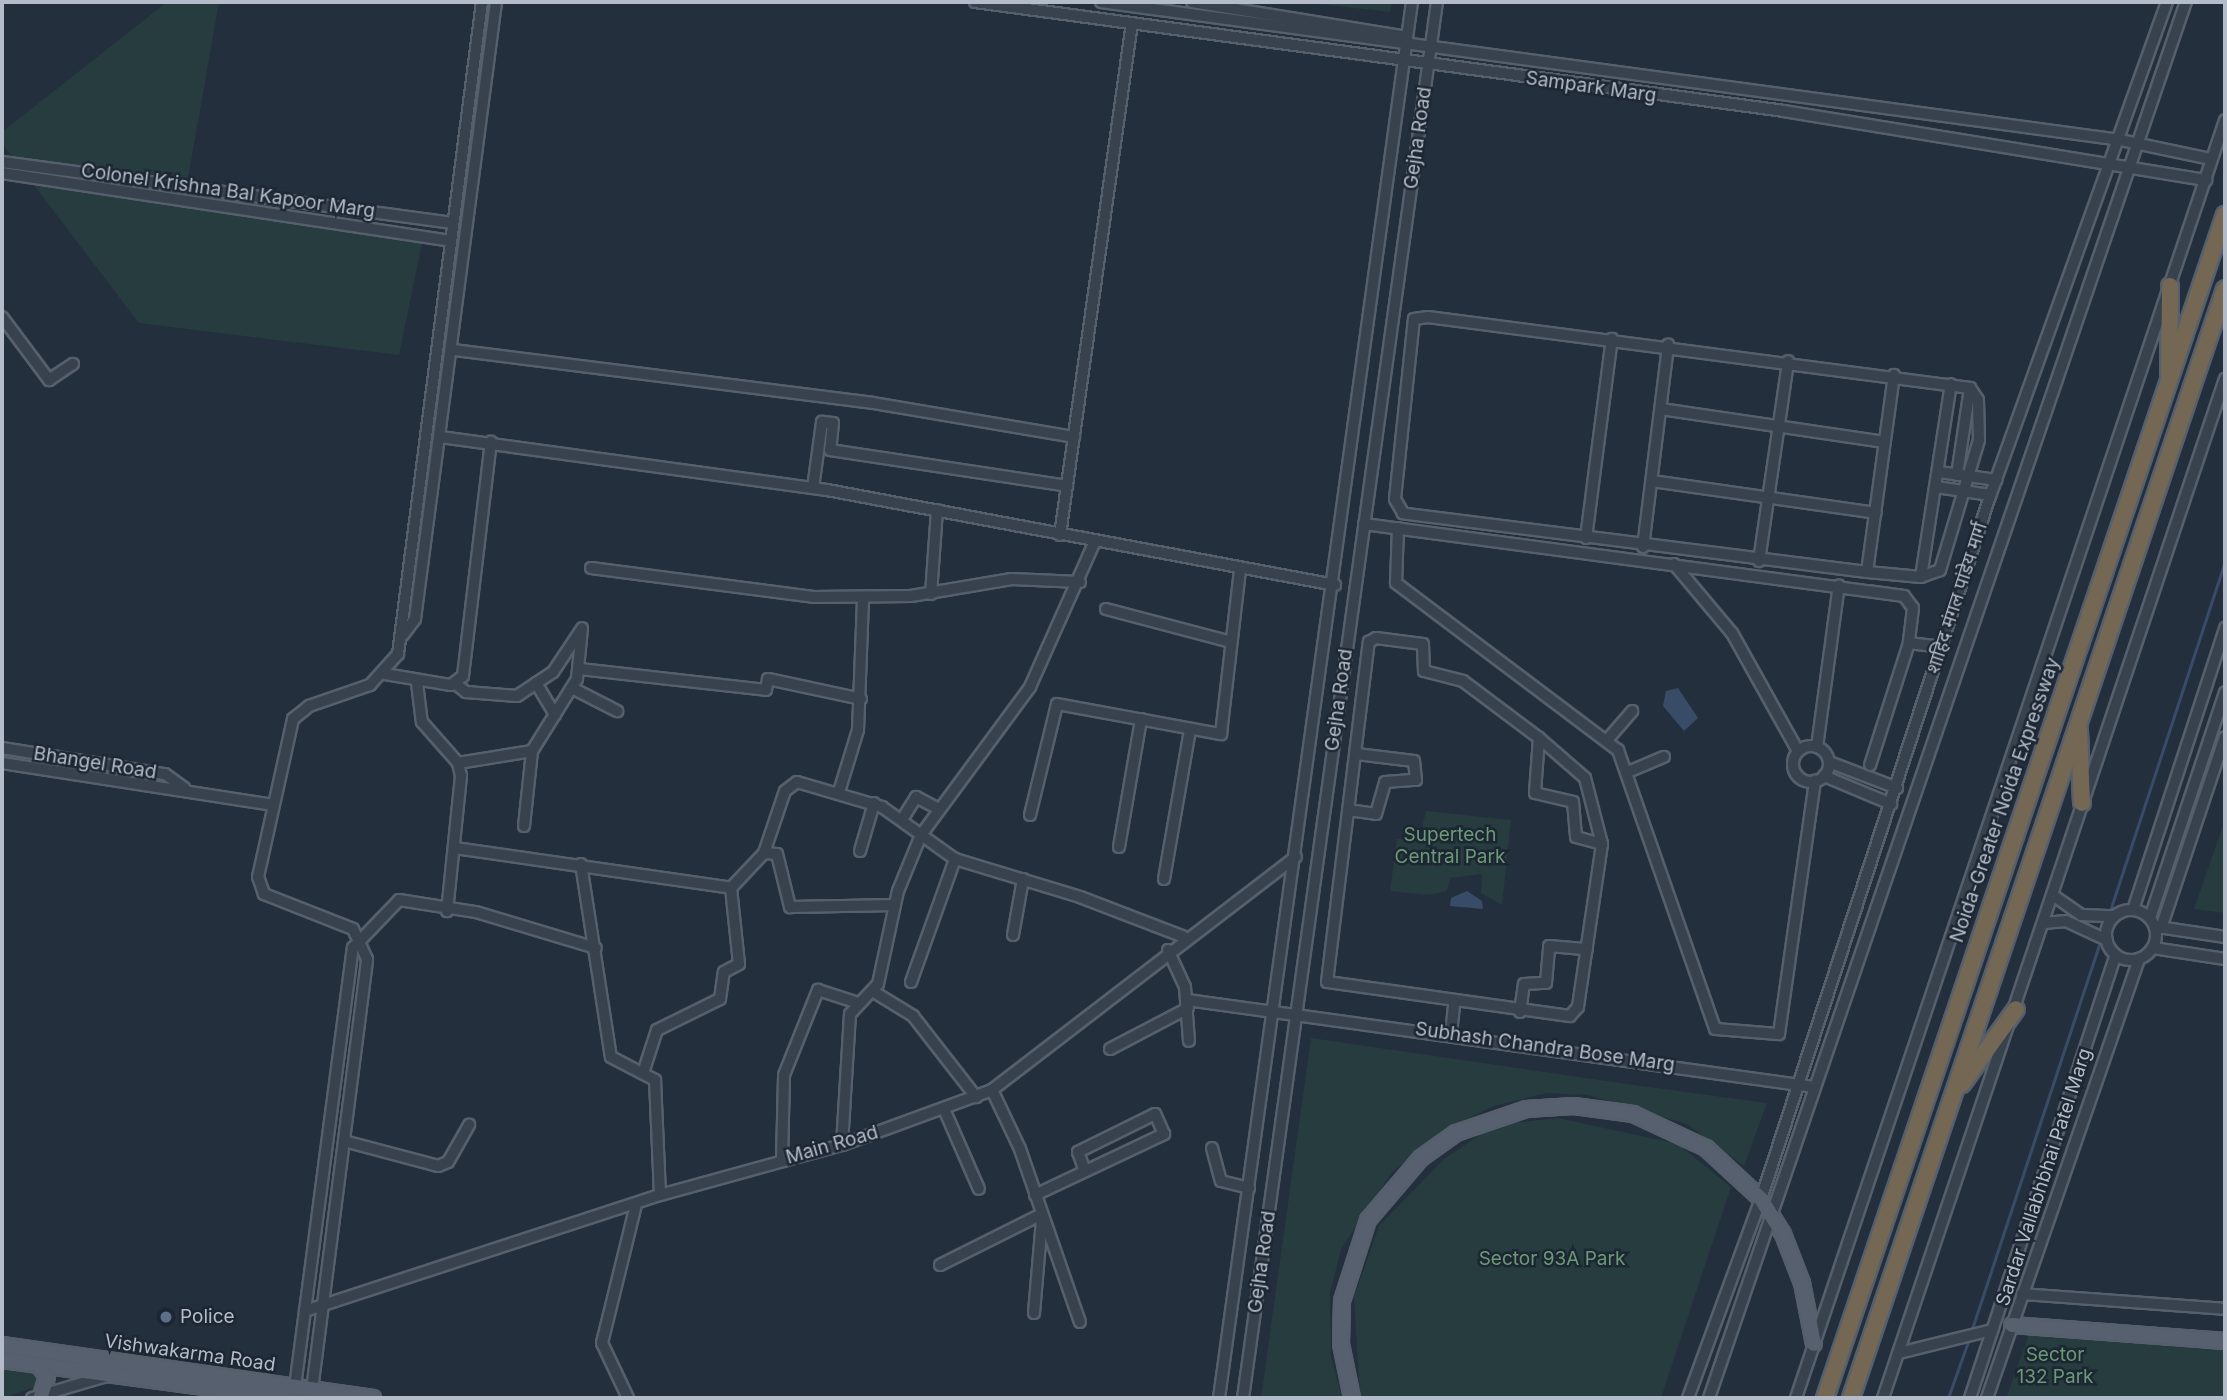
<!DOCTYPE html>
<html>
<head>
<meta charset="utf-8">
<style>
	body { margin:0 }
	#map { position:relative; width:2227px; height:1400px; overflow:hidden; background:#242f3e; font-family:Inter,"Noto Sans Devanagari",sans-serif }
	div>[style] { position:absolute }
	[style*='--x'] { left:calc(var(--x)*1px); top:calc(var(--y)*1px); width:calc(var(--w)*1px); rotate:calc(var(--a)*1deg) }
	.green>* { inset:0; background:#263c3f }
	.water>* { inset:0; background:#394c67 }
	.stream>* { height:2.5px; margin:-1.25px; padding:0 1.25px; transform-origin:1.25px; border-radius:1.25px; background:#394c67 }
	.roads { filter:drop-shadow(2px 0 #565f6c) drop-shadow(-2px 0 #565f6c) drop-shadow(0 2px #565f6c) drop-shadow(0 -2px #565f6c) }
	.minor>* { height:10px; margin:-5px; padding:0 5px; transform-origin:5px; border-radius:5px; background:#38414e }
	.minor>.ring { margin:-5px; padding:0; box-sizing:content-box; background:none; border:10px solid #38414e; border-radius:50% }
	.major>* { height:14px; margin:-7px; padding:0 7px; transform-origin:7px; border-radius:7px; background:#56606e }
	.highway>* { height:16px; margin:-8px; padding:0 8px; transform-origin:8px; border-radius:8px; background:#746855 }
	.dots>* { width:19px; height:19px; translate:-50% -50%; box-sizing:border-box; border:4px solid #1d2633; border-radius:50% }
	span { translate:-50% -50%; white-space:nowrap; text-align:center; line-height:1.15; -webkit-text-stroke:5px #1d2633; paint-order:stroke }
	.street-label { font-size:19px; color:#b4bcc9 }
	.park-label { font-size:19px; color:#6b9a76 }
	.poi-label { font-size:19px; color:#b4bcc9 }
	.left { translate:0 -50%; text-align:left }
	.frame { position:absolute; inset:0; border:4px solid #b4bcc9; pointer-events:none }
</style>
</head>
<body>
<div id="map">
	<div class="green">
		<i style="clip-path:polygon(167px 2px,219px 2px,183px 207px,422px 243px,399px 355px,139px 323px,2px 143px,2px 132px)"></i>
		<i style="clip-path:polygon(1302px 2px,1392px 2px,1390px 12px)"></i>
		<i style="clip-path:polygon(1426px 811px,1511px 820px,1502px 905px,1481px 893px,1482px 874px,1450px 878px,1447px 891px,1430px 895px,1390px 891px,1397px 839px,1419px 840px)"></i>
		<i style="clip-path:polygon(2225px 820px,2225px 913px,2194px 909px)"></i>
		<i style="clip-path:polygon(1311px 1038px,1627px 1084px,1767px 1103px,1744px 1166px,1687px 1124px,1588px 1095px,1546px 1093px,1494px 1106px,1452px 1126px,1392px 1172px,1341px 1249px,1330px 1293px,1331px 1357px,1342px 1398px,1261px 1398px)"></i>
		<i style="clip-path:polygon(1558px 1118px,1678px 1144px,1731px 1187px,1661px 1398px,1360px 1398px,1354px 1297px,1379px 1226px,1444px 1159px,1494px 1125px)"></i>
		<i style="clip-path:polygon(2030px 1332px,2225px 1348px,2225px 1398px,2006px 1398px)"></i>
		<i style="clip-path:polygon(2px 1364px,40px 1373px,38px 1386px,2px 1398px)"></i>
	</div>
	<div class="water">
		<i style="clip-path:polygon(1678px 688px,1698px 718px,1684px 731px,1663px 706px,1666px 691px)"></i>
		<i style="clip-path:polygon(1467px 891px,1482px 901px,1483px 909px,1450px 906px,1451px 898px)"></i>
	</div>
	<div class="stream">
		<i style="--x:2109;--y:914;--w:371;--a:-71.8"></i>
		<i style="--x:2103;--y:934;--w:15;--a:-74"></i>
		<i style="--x:1971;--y:1332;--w:413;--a:-71.7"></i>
		<i style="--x:1948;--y:1398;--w:63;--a:-70.4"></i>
	</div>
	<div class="roads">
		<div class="minor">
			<i style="--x:975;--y:2;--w:816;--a:7.67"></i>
			<i style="--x:1784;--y:111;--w:428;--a:9.3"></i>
			<i style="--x:1101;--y:2;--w:1028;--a:7.71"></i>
			<i style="--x:2120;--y:140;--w:93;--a:11.8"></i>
			<i style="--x:1192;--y:2;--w:218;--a:9.2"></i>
			<i style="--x:2;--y:162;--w:455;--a:7.7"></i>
			<i style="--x:2;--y:173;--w:452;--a:8.6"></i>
			<i style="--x:2;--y:317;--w:79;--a:53.3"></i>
			<i style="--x:49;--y:380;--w:29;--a:-34"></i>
			<i style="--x:1428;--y:317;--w:547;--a:7.46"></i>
			<i style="--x:1970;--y:388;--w:14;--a:56"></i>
			<i style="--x:1978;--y:400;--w:40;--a:88.6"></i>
			<i style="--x:1979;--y:440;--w:136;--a:106.7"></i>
			<i style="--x:1940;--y:570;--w:20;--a:160"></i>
			<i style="--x:1921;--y:577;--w:54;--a:-174.7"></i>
			<i style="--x:1867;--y:572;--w:468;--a:-172.8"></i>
			<i style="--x:1403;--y:513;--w:16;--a:-120"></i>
			<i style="--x:1395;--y:499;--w:181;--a:-84"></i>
			<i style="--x:1414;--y:319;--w:14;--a:-8"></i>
			<i style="--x:454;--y:350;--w:422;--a:7.2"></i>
			<i style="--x:873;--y:403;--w:204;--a:9.6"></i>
			<i style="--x:1661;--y:409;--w:226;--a:8.4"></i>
			<i style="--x:440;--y:437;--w:391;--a:7.8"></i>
			<i style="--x:827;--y:490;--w:517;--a:10.59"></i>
			<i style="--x:1939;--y:472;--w:58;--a:8"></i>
			<i style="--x:1957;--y:475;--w:88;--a:-81.5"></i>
			<i style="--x:1652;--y:481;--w:226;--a:8.1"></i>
			<i style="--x:1936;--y:487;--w:55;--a:8.4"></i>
			<i style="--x:813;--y:488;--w:67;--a:-82.2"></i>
			<i style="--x:822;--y:422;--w:11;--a:5"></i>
			<i style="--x:833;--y:423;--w:27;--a:96"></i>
			<i style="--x:830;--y:450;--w:240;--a:8.6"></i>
			<i style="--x:1364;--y:524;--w:545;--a:7.59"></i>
			<i style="--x:1904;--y:596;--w:15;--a:53"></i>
			<i style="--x:1913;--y:608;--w:35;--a:97"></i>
			<i style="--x:1909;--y:643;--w:128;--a:107.7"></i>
			<i style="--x:1398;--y:528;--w:55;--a:92.1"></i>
			<i style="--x:1396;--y:583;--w:278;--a:37"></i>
			<i style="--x:1618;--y:750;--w:295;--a:70.8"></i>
			<i style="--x:1715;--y:1029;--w:64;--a:4.5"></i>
			<i style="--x:1779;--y:1034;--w:256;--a:-81.9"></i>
			<i style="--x:1060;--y:535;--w:517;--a:-82"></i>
			<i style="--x:1586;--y:538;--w:201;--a:-82.6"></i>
			<i style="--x:1643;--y:547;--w:204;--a:-82.9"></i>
			<i style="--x:1759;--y:561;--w:202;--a:-81.7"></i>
			<i style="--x:1674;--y:564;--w:90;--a:50"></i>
			<i style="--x:1732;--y:633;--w:135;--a:60.8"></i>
			<i style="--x:591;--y:568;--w:224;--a:7.4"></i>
			<i style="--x:813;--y:597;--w:98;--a:-0.6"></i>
			<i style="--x:911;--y:596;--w:102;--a:-9.6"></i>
			<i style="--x:1012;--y:579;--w:68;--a:2.5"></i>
			<i style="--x:1867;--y:572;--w:199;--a:-82.2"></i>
			<i style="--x:1921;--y:577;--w:195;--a:-81.2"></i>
			<i style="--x:931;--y:594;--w:84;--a:-85.9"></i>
			<i style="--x:1106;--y:609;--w:129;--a:14.8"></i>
			<i style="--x:403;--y:635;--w:20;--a:-53"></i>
			<i style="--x:415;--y:619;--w:622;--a:-82.52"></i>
			<i style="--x:1376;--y:638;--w:47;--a:7.3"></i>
			<i style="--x:1423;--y:644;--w:27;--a:88"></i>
			<i style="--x:1424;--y:671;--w:40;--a:14.4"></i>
			<i style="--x:1463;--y:681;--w:95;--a:36.9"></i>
			<i style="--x:1539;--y:738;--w:55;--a:94.2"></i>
			<i style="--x:1535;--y:793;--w:39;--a:13"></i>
			<i style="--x:1573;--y:802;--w:35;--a:85"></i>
			<i style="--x:1576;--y:837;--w:27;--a:15"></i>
			<i style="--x:1602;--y:844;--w:165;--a:98.4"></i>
			<i style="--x:1578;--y:1007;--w:12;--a:132"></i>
			<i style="--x:1570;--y:1016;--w:245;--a:-172"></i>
			<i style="--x:1327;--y:982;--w:343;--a:-83"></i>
			<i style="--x:1369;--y:642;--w:8;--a:-30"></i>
			<i style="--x:1909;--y:643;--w:33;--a:7"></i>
			<i style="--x:580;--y:669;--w:187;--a:6.4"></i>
			<i style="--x:766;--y:690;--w:11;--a:-80"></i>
			<i style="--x:768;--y:679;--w:95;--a:12.1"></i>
			<i style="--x:385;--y:674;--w:67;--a:9.5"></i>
			<i style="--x:451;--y:685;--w:15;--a:-37"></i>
			<i style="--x:463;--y:676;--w:236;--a:-83.2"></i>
			<i style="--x:417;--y:683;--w:39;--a:83"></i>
			<i style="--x:422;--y:722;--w:55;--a:48.7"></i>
			<i style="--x:458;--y:763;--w:13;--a:77"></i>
			<i style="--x:461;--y:776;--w:136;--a:95.9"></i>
			<i style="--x:536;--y:683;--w:37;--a:59"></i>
			<i style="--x:456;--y:684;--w:13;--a:39"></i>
			<i style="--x:466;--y:692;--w:51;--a:4.5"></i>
			<i style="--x:517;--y:696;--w:43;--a:-33.7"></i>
			<i style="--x:553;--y:672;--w:50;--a:-56.3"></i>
			<i style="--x:572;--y:688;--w:51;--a:27.1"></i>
			<i style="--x:1539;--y:738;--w:61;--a:41"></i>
			<i style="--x:1585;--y:778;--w:68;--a:75.6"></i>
			<i style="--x:1608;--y:739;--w:37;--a:-49"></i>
			<i class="ring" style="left:1793px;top:746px;width:26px;height:26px"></i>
			<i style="--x:1817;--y:747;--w:163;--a:-82.3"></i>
			<i style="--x:2;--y:748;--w:165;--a:9.1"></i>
			<i style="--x:165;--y:774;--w:24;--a:36"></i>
			<i style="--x:1829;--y:762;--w:73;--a:20.9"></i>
			<i style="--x:2;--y:763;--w:273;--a:8.8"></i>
			<i style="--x:458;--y:763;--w:75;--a:-9.2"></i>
			<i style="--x:1628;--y:772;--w:39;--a:-23"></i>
			<i style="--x:1824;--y:776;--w:73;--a:22.7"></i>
			<i style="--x:839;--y:792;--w:65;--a:-73"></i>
			<i style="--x:858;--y:730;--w:133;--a:-87.8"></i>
			<i style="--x:1348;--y:810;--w:28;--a:8"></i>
			<i style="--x:1376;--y:814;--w:33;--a:-74"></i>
			<i style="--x:1385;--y:782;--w:31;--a:-4"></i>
			<i style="--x:1416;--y:780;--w:19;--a:-96"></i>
			<i style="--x:1414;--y:761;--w:58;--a:-173.1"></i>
			<i style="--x:1030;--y:815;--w:114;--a:-76.3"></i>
			<i style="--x:1057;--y:704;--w:167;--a:10.4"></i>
			<i style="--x:1221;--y:734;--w:165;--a:-83.4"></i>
			<i style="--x:903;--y:818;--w:25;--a:-58"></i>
			<i style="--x:916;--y:797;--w:26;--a:28"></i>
			<i style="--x:524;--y:826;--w:75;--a:-83.9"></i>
			<i style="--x:532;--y:751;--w:85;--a:-58"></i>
			<i style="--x:577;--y:679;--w:51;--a:-84.4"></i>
			<i style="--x:1119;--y:847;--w:130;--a:-80.2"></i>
			<i style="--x:455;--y:848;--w:279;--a:8.2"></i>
			<i style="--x:860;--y:851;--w:50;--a:-73.7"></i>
			<i style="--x:764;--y:853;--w:13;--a:4"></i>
			<i style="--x:777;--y:854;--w:55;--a:76.2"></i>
			<i style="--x:790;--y:907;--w:105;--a:-1.1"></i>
			<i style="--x:581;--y:864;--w:195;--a:81.2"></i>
			<i style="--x:611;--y:1057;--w:50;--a:27.6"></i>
			<i style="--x:655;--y:1080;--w:115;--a:87.5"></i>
			<i style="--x:1164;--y:879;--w:151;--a:-80.1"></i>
			<i style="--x:2054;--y:896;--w:33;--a:35"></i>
			<i style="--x:2081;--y:915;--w:33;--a:2"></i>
			<i style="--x:2133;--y:910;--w:297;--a:-71.9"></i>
			<i class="ring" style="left:2106px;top:910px;width:40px;height:40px"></i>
			<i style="--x:2150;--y:918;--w:238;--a:-71.6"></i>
			<i style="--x:2044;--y:923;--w:22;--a:-5"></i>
			<i style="--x:2066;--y:921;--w:45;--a:24.9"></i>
			<i style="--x:2158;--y:927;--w:68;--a:8.5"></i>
			<i style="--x:2161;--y:928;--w:201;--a:-71.5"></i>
			<i style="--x:1013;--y:935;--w:57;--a:-79.9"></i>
			<i style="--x:2153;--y:948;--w:73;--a:8.7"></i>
			<i style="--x:1168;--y:950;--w:41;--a:65.3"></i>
			<i style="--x:1185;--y:987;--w:54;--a:85.8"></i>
			<i style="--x:911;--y:982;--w:131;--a:-70.3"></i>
			<i style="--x:874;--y:992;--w:46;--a:31.6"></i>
			<i style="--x:913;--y:1016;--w:103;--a:52.1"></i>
			<i style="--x:1187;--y:1000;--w:633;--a:7.9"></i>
			<i style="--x:1520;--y:1012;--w:28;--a:-82"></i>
			<i style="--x:1524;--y:984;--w:22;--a:-3"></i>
			<i style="--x:1546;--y:983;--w:37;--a:-85"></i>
			<i style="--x:1549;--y:946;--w:38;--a:5"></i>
			<i style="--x:1451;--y:1034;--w:31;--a:-84"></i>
			<i style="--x:1110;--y:1049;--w:88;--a:-27.7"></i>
			<i style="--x:644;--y:1070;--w:42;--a:-72"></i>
			<i style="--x:657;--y:1030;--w:70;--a:-26.2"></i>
			<i style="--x:720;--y:999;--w:27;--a:-82"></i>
			<i style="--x:724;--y:972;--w:17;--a:-28"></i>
			<i style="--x:739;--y:964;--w:76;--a:-96"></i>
			<i style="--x:731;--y:888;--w:48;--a:-46.7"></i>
			<i style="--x:764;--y:853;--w:65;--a:-71.3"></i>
			<i style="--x:785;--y:791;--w:15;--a:-37"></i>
			<i style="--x:797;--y:782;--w:89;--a:16.4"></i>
			<i style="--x:882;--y:807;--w:90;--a:35.5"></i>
			<i style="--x:955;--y:859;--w:131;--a:16.9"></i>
			<i style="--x:1080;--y:897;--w:111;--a:21"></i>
			<i style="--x:992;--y:1090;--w:65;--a:64.6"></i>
			<i style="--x:1020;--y:1149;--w:183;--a:70.9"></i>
			<i style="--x:944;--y:1109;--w:87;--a:66.4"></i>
			<i style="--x:344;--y:1141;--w:97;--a:14.9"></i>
			<i style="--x:438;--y:1166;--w:11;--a:-22"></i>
			<i style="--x:448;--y:1162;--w:43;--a:-60.4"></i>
			<i style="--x:842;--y:1145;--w:131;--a:-86.5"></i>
			<i style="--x:850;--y:1014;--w:41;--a:-47"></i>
			<i style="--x:878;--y:984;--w:95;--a:-77.9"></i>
			<i style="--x:898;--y:891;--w:61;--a:-67.7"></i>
			<i style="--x:921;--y:835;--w:184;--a:-53.6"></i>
			<i style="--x:1030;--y:687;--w:158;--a:-66"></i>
			<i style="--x:1212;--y:1148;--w:34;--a:75"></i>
			<i style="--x:1221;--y:1181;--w:29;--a:14"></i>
			<i style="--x:782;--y:1159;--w:84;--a:-88.6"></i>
			<i style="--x:784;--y:1075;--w:92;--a:-68.2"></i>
			<i style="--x:818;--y:990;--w:39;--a:18"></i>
			<i style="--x:1035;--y:1195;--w:143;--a:-25.3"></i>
			<i style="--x:1164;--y:1134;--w:22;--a:-114"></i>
			<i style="--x:1155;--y:1114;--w:86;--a:153.7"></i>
			<i style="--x:1078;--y:1152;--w:20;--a:70"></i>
			<i style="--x:940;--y:1265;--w:114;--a:-26.6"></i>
			<i style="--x:2022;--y:1294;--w:204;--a:4.2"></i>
			<i style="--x:305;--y:1311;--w:373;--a:-18.1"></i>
			<i style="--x:660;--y:1195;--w:189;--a:-15.4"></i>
			<i style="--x:842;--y:1145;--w:160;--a:-20.1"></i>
			<i style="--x:992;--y:1090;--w:383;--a:-37.5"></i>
			<i style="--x:1034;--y:1313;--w:93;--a:-85.1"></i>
			<i style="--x:1899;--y:1353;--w:96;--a:-13.9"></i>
			<i style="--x:295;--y:1387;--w:443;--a:-82.5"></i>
			<i style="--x:353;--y:948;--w:66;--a:-46.2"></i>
			<i style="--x:399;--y:900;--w:78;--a:8.9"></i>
			<i style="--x:476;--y:912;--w:125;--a:16.7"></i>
			<i style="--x:312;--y:1390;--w:434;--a:-82.7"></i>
			<i style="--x:367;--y:959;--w:33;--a:-115"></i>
			<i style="--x:353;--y:929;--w:96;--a:-158.5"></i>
			<i style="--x:264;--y:894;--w:18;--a:-109"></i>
			<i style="--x:258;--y:877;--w:162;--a:-77.5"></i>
			<i style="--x:293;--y:719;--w:21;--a:-39"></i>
			<i style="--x:309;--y:706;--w:65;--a:-19"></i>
			<i style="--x:370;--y:685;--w:42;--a:-47.9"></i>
			<i style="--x:398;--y:654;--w:657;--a:-82.66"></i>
			<i style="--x:32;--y:1398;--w:84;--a:-16.5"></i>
			<i style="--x:628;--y:1398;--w:61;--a:-115.3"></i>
			<i style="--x:602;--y:1343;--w:142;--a:-76.2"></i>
			<i style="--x:1219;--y:1398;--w:1409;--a:-82.13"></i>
			<i style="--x:1243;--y:1398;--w:1409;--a:-82.09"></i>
			<i style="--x:1688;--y:1398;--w:212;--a:-69.9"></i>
			<i style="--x:1761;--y:1199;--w:736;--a:-71.96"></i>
			<i style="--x:1989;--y:499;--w:528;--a:-70.3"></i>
			<i style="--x:1709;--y:1398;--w:1475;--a:-71.14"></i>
			<i style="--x:1796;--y:1398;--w:1348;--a:-71.44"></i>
			<i style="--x:1883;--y:1398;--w:1075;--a:-71.45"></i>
			<i style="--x:1970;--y:1398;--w:466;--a:-71.8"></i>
			<i style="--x:1987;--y:1398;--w:465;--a:-70.9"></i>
		</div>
		<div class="major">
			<i style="--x:2012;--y:1325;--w:214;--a:4.3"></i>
			<i style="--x:2;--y:1345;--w:375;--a:8.1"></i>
			<i style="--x:2;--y:1360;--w:289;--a:7.6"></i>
			<i style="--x:39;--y:1365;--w:14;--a:56"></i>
			<i style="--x:47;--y:1377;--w:19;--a:108"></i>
			<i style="--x:1352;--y:1398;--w:55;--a:-101.5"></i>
			<i style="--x:1341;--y:1344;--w:43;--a:-88.7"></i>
			<i style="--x:1342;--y:1301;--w:85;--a:-72.2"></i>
			<i style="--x:1368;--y:1220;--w:82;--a:-49.5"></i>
			<i style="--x:1421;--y:1158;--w:43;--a:-35.5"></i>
			<i style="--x:1456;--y:1133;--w:74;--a:-18.9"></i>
			<i style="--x:1526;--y:1109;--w:48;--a:-3.6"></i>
			<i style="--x:1574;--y:1106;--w:60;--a:7.7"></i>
			<i style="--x:1633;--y:1114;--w:81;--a:25"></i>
			<i style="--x:1706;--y:1148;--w:75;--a:42.8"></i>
			<i style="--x:1761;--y:1199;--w:41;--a:57.8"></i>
			<i style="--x:1783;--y:1234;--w:53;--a:68.8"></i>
			<i style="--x:1802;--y:1283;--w:62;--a:78.9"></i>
		</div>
		<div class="highway">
			<i style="--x:2169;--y:373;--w:87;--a:-89.3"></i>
			<i style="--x:2079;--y:731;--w:72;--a:87.6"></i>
			<i style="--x:1962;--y:1084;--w:92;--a:-54.2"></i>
			<i style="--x:1825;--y:1398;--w:1249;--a:-71.32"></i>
			<i style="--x:1851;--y:1398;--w:1170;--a:-71.36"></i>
		</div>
	</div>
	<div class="dots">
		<i style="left:166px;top:1317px;background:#5c6f8a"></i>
	</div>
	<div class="street-label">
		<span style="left:1591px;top:87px;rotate:8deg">Sampark Marg</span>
		<span style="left:1418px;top:138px;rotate:-82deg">Gejha Road</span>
		<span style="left:228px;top:191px;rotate:8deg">Colonel Krishna Bal Kapoor Marg</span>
		<span style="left:1957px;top:598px;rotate:-72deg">शाहिद मंगल पांडेय मार्ग</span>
		<span style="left:1339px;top:700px;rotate:-82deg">Gejha Road</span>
		<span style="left:95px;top:763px;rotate:9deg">Bhangel Road</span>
		<span style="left:2005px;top:800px;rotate:-71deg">Noida-Greater Noida Expressway</span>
		<span style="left:1545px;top:1047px;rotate:8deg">Subhash Chandra Bose Marg</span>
		<span style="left:832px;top:1145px;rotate:-16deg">Main Road</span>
		<span style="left:2044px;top:1177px;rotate:-72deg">Sardar Vallabhbhai Patel Marg</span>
		<span style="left:1262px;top:1262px;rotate:-82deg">Gejha Road</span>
		<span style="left:190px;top:1353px;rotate:8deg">Vishwakarma Road</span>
	</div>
	<div class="park-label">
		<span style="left:1450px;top:846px">Supertech<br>Central Park</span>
		<span style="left:1552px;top:1259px">Sector 93A Park</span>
		<span style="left:2055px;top:1366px">Sector<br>132 Park</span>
	</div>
	<div class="poi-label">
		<span class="left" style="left:180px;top:1317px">Police</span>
	</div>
	<div class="frame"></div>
</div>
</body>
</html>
